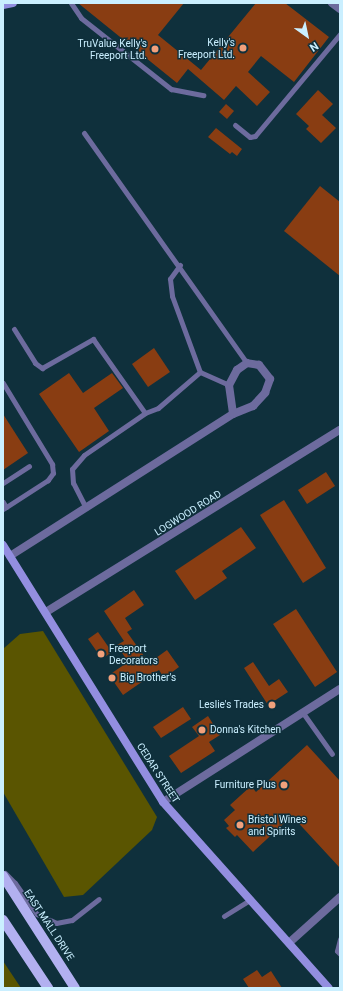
<!DOCTYPE html>
<html>
<head>
<meta charset="utf-8">
<style>
	body { margin:0 }
	#map { position:relative; width:343px; height:991px; overflow:hidden; background:#0f303c; font-family:Roboto,sans-serif }
	div>[style] { position:absolute }
	[style*='--x'] { left:calc(var(--x)*1px); top:calc(var(--y)*1px); width:calc(var(--w)*1px); rotate:calc(var(--a)*1deg) }
	.forest>* { inset:0; background:#5a5501 }
	.building>* { inset:0; background:#893d12 }
	.service>* { height:5px; margin:-2.5px; padding:0 2.5px; transform-origin:2.5px; border-radius:2.5px; background:#6d6b9e }
	.minor>* { height:8px; margin:-4px; padding:0 4px; transform-origin:4px; border-radius:4px; background:#6d6b9e }
	.secondary>* { height:8px; margin:-4px; padding:0 4px; transform-origin:4px; border-radius:4px; background:#938ee0 }
	.primary>* { height:10px; margin:-5px; padding:0 5px; transform-origin:5px; border-radius:5px; background:#b2b0f0 }
	.dots>* { width:11px; height:11px; translate:-50% -50%; box-sizing:border-box; border:2px solid #0f303c; border-radius:50% }
	span { translate:-50% -50%; white-space:nowrap; text-align:center; line-height:1.15; -webkit-text-stroke:3px #0f303c; paint-order:stroke }
	.poi-label { font-size:10px; color:#caefff }
	.right { translate:-100% -50%; text-align:right }
	.left { translate:0 -50%; text-align:left }
	.street-label { font-size:10px; color:#caefff }
	.frame { position:absolute; inset:0; border:4px solid #caefff; pointer-events:none }
	.north { position:absolute; left:287px; top:16px; width:40px; height:40px; -webkit-text-stroke:3px #0f303c; paint-order:stroke; rotate:147deg; font-size:11px; font-weight:700; line-height:16px; text-align:center; color:#caefff }
	.north::after { content:''; display:block; margin:auto; width:14px; height:18px; background:#caefff; clip-path:polygon(50% 0,100% 100%,50% 72%,0 100%) }
</style>
</head>
<body>
<div id="map">
	<div class="forest">
		<i style="clip-path:polygon(43px 631px,157px 817px,152px 830px,83px 895px,64px 897px,3px 792px,3px 649px,20px 634px)"></i>
		<i style="clip-path:polygon(3px 961px,21px 988px,3px 988px)"></i>
	</div>
	<div class="building">
		<i style="clip-path:polygon(78px 3px,184px 3px,158px 35px,201px 70px,256px 3px,285px 3px,329px 37px,294px 82px,261px 56px,248px 72px,270px 92px,257px 106px,236px 86px,224px 100px,188px 69px,177px 83px)"></i>
		<i style="clip-path:polygon(318px 90px,333px 104px,322px 115px,336px 128px,321px 143px,306px 129px,309px 126px,296px 114px)"></i>
		<i style="clip-path:polygon(226px 104px,234px 111px,227px 119px,219px 112px)"></i>
		<i style="clip-path:polygon(216px 128px,242px 149px,237px 156px,232px 152px,230px 154px,208px 137px)"></i>
		<i style="clip-path:polygon(320px 186px,340px 202px,340px 276px,284px 231px)"></i>
		<i style="clip-path:polygon(154px 348px,170px 372px,148px 387px,132px 364px)"></i>
		<i style="clip-path:polygon(69px 373px,83px 393px,112px 373px,123px 388px,94px 408px,109px 431px,79px 452px,39px 394px)"></i>
		<i style="clip-path:polygon(3px 414px,28px 453px,3px 470px)"></i>
		<i style="clip-path:polygon(326px 472px,335px 486px,307px 504px,298px 490px)"></i>
		<i style="clip-path:polygon(284px 500px,326px 568px,303px 583px,260px 515px)"></i>
		<i style="clip-path:polygon(241px 527px,256px 548px,222px 571px,227px 578px,195px 600px,175px 571px)"></i>
		<i style="clip-path:polygon(134px 590px,144px 605px,125px 618px,132px 629px,127px 632px,149px 663px,167px 650px,179px 667px,164px 678px,159px 670px,123px 695px,109px 675px,128px 662px,117px 645px,124px 641px,104px 611px)"></i>
		<i style="clip-path:polygon(296px 609px,337px 672px,315px 687px,273px 624px)"></i>
		<i style="clip-path:polygon(98px 632px,112px 652px,102px 659px,88px 639px)"></i>
		<i style="clip-path:polygon(253px 662px,269px 686px,279px 679px,288px 692px,268px 705px,244px 668px)"></i>
		<i style="clip-path:polygon(183px 707px,191px 719px,161px 738px,153px 727px)"></i>
		<i style="clip-path:polygon(208px 716px,220px 735px,209px 742px,215px 751px,181px 773px,169px 756px,199px 736px,192px 727px)"></i>
		<i style="clip-path:polygon(307px 745px,340px 781px,340px 868px,292px 816px,253px 852px,237px 835px,235px 837px,226px 828px,229px 826px,224px 820px,235px 810px,230px 805px,251px 786px,256px 792px)"></i>
		<i style="clip-path:polygon(257px 970px,262px 977px,271px 971px,282px 988px,249px 988px,243px 979px)"></i>
	</div>
	<div class="service">
		<i style="--x:71;--y:3;--w:18;--a:56"></i>
		<i style="--x:81;--y:18;--w:115;--a:38.3"></i>
		<i style="--x:171;--y:89;--w:33;--a:11"></i>
		<i style="--x:235;--y:125;--w:19;--a:39"></i>
		<i style="--x:250;--y:137;--w:5;--a:-11"></i>
		<i style="--x:255;--y:136;--w:133;--a:-50.2"></i>
		<i style="--x:84;--y:133;--w:282;--a:54.7"></i>
		<i style="--x:180;--y:265;--w:17;--a:126"></i>
		<i style="--x:170;--y:279;--w:17;--a:83"></i>
		<i style="--x:172;--y:296;--w:81;--a:69.8"></i>
		<i style="--x:14;--y:329;--w:40;--a:58"></i>
		<i style="--x:35;--y:363;--w:9;--a:36"></i>
		<i style="--x:42;--y:368;--w:59;--a:-29.6"></i>
		<i style="--x:93;--y:339;--w:90;--a:54.9"></i>
		<i style="--x:3;--y:383;--w:95;--a:58.8"></i>
		<i style="--x:52;--y:464;--w:9;--a:84"></i>
		<i style="--x:53;--y:473;--w:9;--a:126"></i>
		<i style="--x:48;--y:480;--w:54;--a:147.2"></i>
		<i style="--x:3;--y:483;--w:31;--a:-33"></i>
		<i style="--x:3;--y:502;--w:6;--a:59"></i>
		<i style="--x:86;--y:508;--w:28;--a:-117"></i>
		<i style="--x:73;--y:483;--w:14;--a:-94"></i>
		<i style="--x:72;--y:469;--w:18;--a:-49"></i>
		<i style="--x:84;--y:455;--w:74;--a:-34.5"></i>
		<i style="--x:145;--y:413;--w:14;--a:-21"></i>
		<i style="--x:158;--y:408;--w:55;--a:-40.6"></i>
		<i style="--x:200;--y:372;--w:32;--a:24"></i>
		<i style="--x:303;--y:713;--w:50;--a:54.7"></i>
		<i style="--x:5;--y:873;--w:14;--a:45"></i>
		<i style="--x:15;--y:883;--w:38;--a:55"></i>
		<i style="--x:37;--y:914;--w:21;--a:25"></i>
		<i style="--x:56;--y:923;--w:16;--a:-11"></i>
		<i style="--x:72;--y:920;--w:34;--a:-38"></i>
		<i style="--x:224;--y:916;--w:32;--a:-32"></i>
		<i style="--x:340;--y:939;--w:12;--a:104"></i>
		<i style="--x:337;--y:951;--w:4;--a:45"></i>
	</div>
	<div class="minor">
		<i style="--x:332;--y:3;--w:10;--a:37"></i>
		<i style="--x:10;--y:556;--w:264;--a:-32.5"></i>
		<i style="--x:233;--y:414;--w:22;--a:-22"></i>
		<i style="--x:253;--y:406;--w:18;--a:-47"></i>
		<i style="--x:265;--y:393;--w:15;--a:-70"></i>
		<i style="--x:270;--y:379;--w:18;--a:-128"></i>
		<i style="--x:259;--y:365;--w:12;--a:-171"></i>
		<i style="--x:247;--y:363;--w:12;--a:145"></i>
		<i style="--x:237;--y:370;--w:17;--a:118"></i>
		<i style="--x:229;--y:385;--w:29;--a:82"></i>
		<i style="--x:46;--y:612;--w:346;--a:-31.8"></i>
		<i style="--x:163;--y:802;--w:210;--a:-32.6"></i>
		<i style="--x:290;--y:942;--w:67;--a:-42"></i>
	</div>
	<div class="secondary">
		<i style="--x:3;--y:5;--w:10;--a:-11"></i>
		<i style="--x:3;--y:545;--w:303;--a:58.1"></i>
		<i style="--x:163;--y:802;--w:249;--a:48.3"></i>
	</div>
	<div class="primary">
		<i style="--x:3;--y:876;--w:133;--a:57.3"></i>
		<i style="--x:3;--y:920;--w:82;--a:56.5"></i>
	</div>
	<div class="dots">
		<i style="left:243px;top:48px;background:#f1a17c"></i>
		<i style="left:155px;top:49px;background:#f1a17c"></i>
		<i style="left:101px;top:654px;background:#f1a17c"></i>
		<i style="left:112px;top:678px;background:#f1a17c"></i>
		<i style="left:272px;top:705px;background:#f1a17c"></i>
		<i style="left:202px;top:730px;background:#f1a17c"></i>
		<i style="left:284px;top:785px;background:#f1a17c"></i>
		<i style="left:240px;top:825px;background:#f1a17c"></i>
	</div>
	<div class="poi-label">
		<span class="right" style="left:235px;top:48px">Kelly's<br>Freeport Ltd.</span>
		<span class="right" style="left:147px;top:49px">TruValue Kelly's<br>Freeport Ltd.</span>
		<span class="left" style="left:109px;top:654px">Freeport<br>Decorators</span>
		<span class="left" style="left:120px;top:678px">Big Brother's</span>
		<span class="right" style="left:264px;top:705px">Leslie's Trades</span>
		<span class="left" style="left:210px;top:730px">Donna's Kitchen</span>
		<span class="right" style="left:276px;top:785px">Furniture Plus</span>
		<span class="left" style="left:248px;top:825px">Bristol Wines<br>and Spirits</span>
	</div>
	<div class="street-label">
		<span style="left:188px;top:513px;rotate:-32deg">LOGWOOD ROAD</span>
		<span style="left:158px;top:773px;rotate:57deg">CEDAR STREET</span>
		<span style="left:49px;top:925px;rotate:57deg">EAST MALL DRIVE</span>
	</div>
	<div class="frame"></div>
	<div class="north">N</div>
</div>
</body>
</html>
